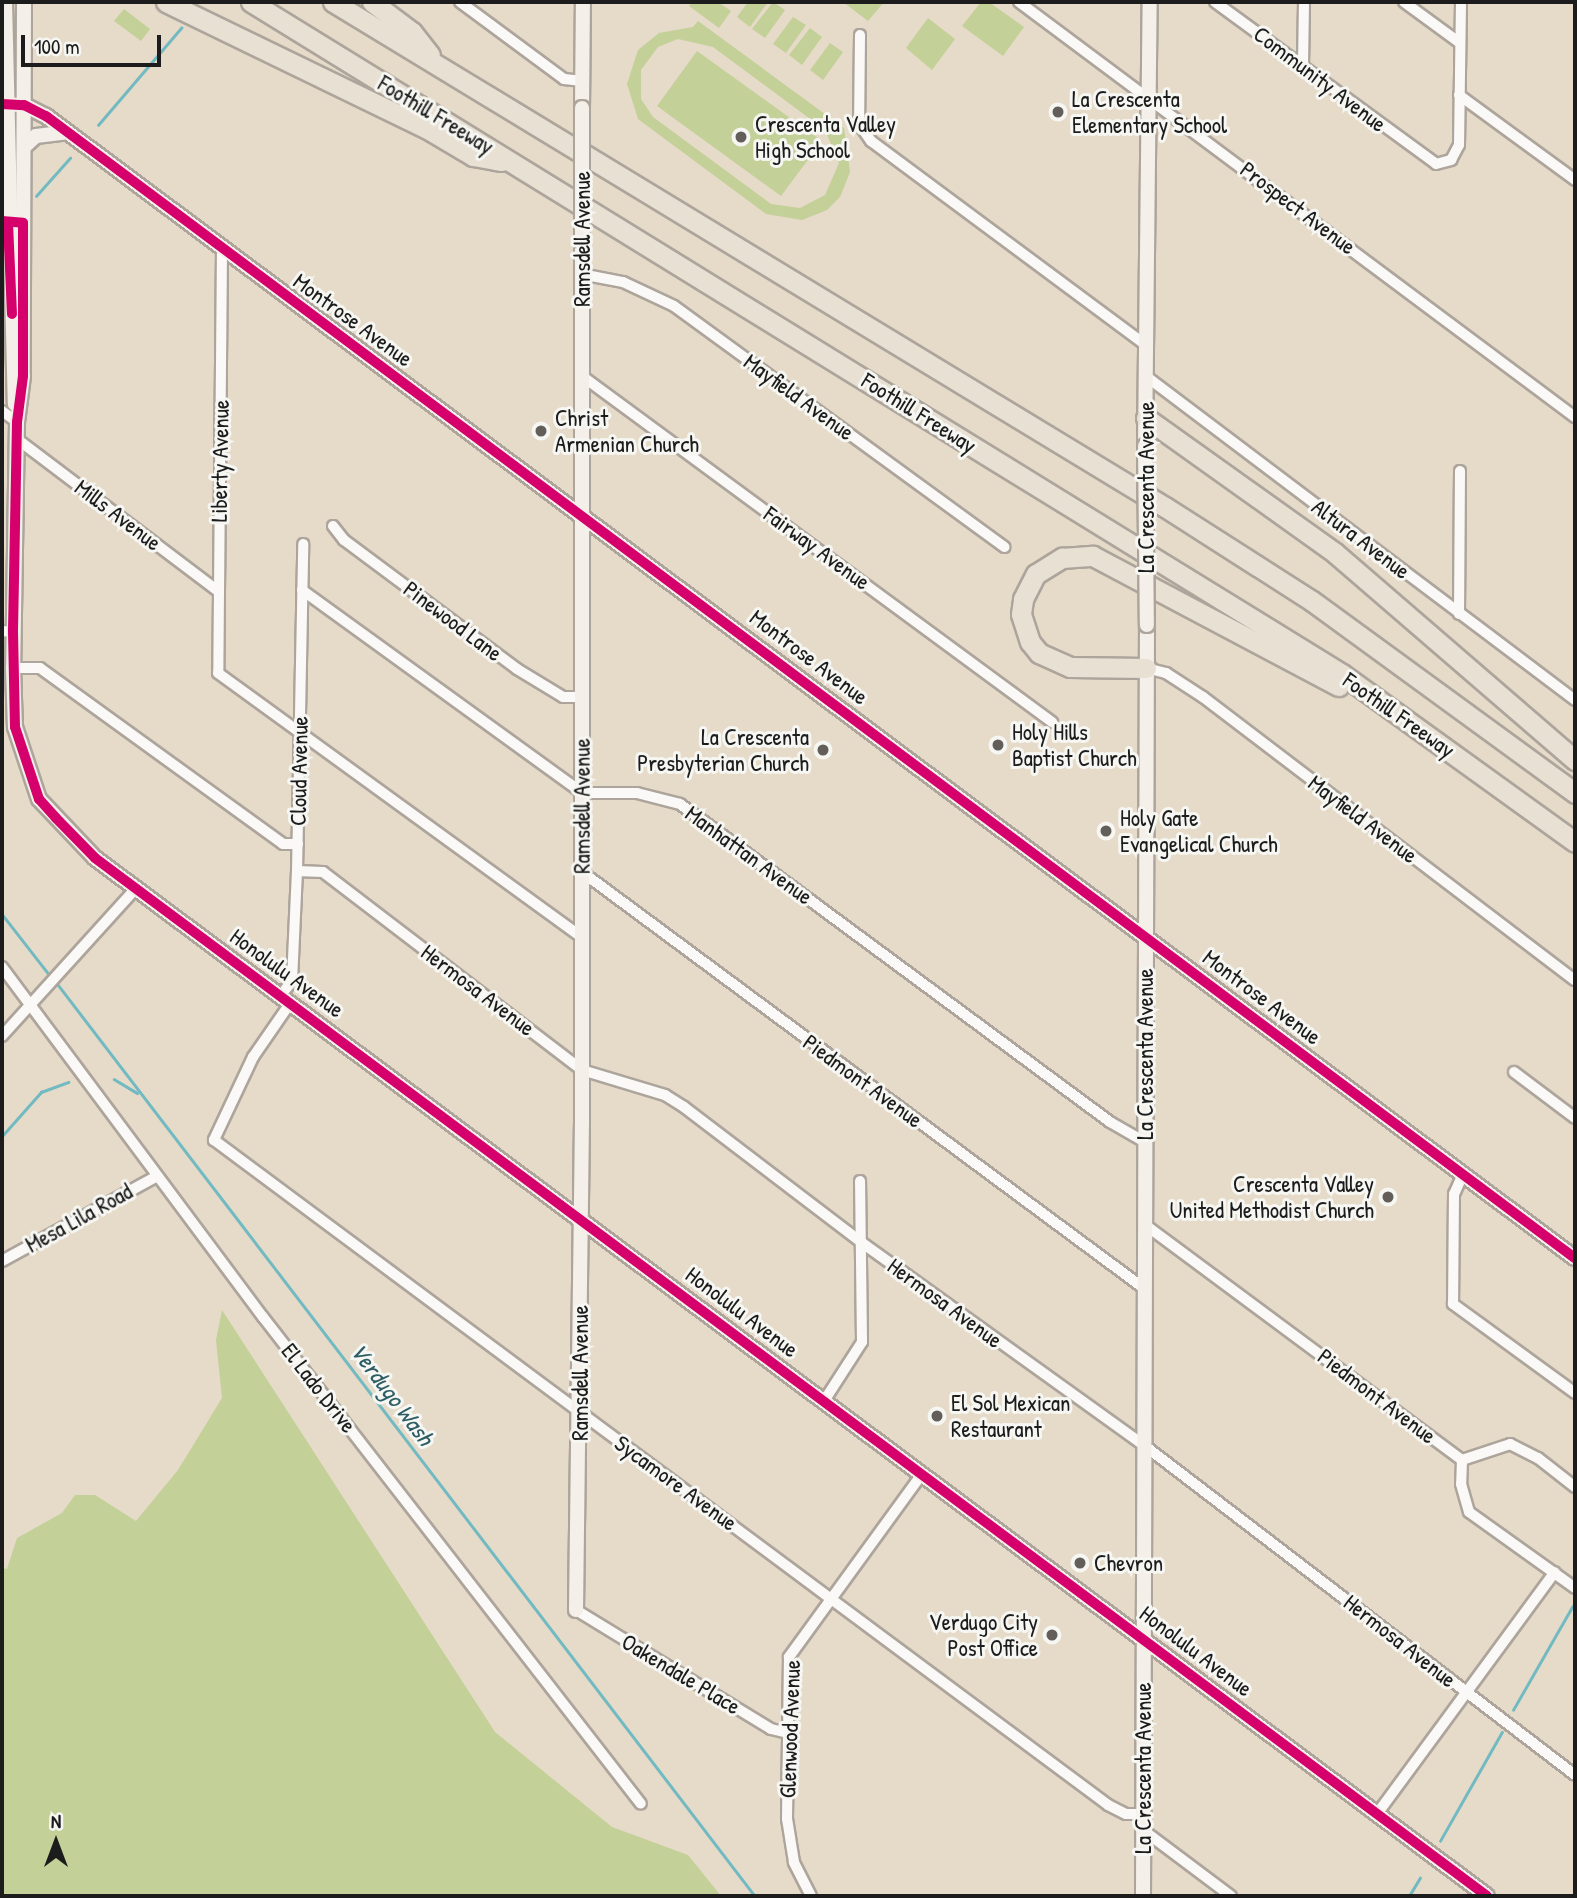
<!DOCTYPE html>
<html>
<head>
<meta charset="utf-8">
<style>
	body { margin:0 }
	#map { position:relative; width:1577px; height:1898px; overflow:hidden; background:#e6dac9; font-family:"Patrick Hand",sans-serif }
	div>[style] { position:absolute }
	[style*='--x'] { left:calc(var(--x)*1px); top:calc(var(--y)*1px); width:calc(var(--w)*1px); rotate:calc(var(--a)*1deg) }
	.green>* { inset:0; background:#c3d098 }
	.stream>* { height:2.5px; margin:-1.25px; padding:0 1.25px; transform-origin:1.25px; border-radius:1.25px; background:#72bac2 }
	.roads { filter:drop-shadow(2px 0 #ada59b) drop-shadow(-2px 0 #ada59b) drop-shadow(0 2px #ada59b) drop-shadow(0 -2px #ada59b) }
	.street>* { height:10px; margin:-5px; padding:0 5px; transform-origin:5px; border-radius:5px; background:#fbf9f7 }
	.secondary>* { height:14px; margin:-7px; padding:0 7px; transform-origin:7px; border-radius:7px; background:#f4efe8 }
	.highway>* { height:19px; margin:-9.5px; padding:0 9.5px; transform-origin:9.5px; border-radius:9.5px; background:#e8e0d3 }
	.bridges { filter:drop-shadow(2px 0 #ada59b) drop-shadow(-2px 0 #ada59b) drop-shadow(0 2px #ada59b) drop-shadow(0 -2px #ada59b) }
	.secondary-bridge>* { height:14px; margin:-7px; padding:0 7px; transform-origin:7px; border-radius:7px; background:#f4efe8 }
	.cycleway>* { height:10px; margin:-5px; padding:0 5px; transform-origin:5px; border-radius:5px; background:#d6006c }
	.dots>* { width:19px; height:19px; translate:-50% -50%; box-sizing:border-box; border:4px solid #f6f6f2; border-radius:50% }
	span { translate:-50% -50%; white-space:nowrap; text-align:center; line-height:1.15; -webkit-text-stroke:6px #f6f6f2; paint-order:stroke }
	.street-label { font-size:23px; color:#1c1c1c }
	.poi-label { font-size:23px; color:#1c1c1c }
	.left { translate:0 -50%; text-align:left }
	.right { translate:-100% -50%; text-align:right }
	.water-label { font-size:24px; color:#2c5d65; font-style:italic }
	.frame { position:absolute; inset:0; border:4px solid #1c1c1c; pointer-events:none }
	.north { position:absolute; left:21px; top:1807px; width:70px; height:70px; -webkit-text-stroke:5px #f6f6f2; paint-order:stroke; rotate:0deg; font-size:19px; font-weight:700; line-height:28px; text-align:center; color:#1c1c1c }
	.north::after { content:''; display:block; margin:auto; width:24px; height:32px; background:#1c1c1c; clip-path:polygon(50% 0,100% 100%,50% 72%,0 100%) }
	.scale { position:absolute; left:21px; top:35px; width:140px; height:32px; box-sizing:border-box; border:4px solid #1c1c1c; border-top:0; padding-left:9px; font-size:21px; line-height:24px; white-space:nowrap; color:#1c1c1c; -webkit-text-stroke:5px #f6f6f2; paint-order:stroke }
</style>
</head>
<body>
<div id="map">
	<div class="green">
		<i style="clip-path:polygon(692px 2px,718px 2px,731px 11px,719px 28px,689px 6px)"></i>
		<i style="clip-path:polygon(748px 2px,768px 2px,750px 27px,737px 17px)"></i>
		<i style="clip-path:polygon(773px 2px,785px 10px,765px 38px,752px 29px)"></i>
		<i style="clip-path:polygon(843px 2px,884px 2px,868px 21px)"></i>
		<i style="clip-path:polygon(981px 2px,989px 2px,1024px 27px,1003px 56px,962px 26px)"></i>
		<i style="clip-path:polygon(124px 9px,150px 29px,141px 41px,114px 21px)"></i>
		<i style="clip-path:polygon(793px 17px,806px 25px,786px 53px,773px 44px)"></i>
		<i style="clip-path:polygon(928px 18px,955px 39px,932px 70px,906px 48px)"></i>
		<i style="clip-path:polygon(evenodd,698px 21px,844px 128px,850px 172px,840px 197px,827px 210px,802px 220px,766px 214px,638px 119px,627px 84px,638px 50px,659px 33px,693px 27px,698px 21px,678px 39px,713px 47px,825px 130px,839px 163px,825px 195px,800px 208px,771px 204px,653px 117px,641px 99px,641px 70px,658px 47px,678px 39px)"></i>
		<i style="clip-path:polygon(810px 28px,822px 37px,802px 65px,789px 55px)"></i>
		<i style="clip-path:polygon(830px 43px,843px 52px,823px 80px,810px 70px)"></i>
		<i style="clip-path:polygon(697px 51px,822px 141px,781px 196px,657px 106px)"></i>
		<i style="clip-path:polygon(222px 1310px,495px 1732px,612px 1827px,688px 1855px,721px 1896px,2px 1896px,2px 1568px,7px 1569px,17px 1538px,62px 1513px,75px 1495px,95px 1495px,136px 1521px,178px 1470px,222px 1398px,216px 1340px)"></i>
	</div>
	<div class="stream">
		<i style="--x:98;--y:125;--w:128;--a:-49.4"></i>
		<i style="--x:36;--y:196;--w:51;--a:-48.2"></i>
		<i style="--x:2;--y:914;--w:80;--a:52.1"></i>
		<i style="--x:56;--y:982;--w:1151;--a:52.59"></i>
		<i style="--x:114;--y:1079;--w:27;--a:31"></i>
		<i style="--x:2;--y:1136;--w:59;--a:-48.4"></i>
		<i style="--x:41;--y:1092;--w:29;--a:-20"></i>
		<i style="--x:1513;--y:1710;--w:119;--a:-60.2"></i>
		<i style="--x:1440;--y:1841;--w:125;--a:-60.4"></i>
		<i style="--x:1409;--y:1896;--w:21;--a:-59"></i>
	</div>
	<div class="roads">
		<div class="street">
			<i style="--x:460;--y:2;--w:129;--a:36.5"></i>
			<i style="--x:564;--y:79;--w:19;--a:6"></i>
			<i style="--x:1019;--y:2;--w:694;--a:36.74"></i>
			<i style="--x:1215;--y:2;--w:274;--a:36.2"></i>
			<i style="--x:1436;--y:164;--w:16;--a:-15"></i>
			<i style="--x:1451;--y:160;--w:17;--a:-62"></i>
			<i style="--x:1459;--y:145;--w:143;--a:-89.2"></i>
			<i style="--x:1404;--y:2;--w:69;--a:36.2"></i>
			<i style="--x:860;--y:35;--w:89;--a:90.6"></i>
			<i style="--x:859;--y:124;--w:21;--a:55"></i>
			<i style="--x:871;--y:141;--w:344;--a:36.6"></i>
			<i style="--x:1303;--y:66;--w:64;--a:-89.1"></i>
			<i style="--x:1459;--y:95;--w:144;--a:36.2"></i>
			<i style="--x:222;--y:249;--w:424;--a:90.5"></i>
			<i style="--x:218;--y:673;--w:449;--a:36"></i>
			<i style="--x:581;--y:274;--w:43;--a:10.8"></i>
			<i style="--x:623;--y:282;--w:56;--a:25.2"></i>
			<i style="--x:674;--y:306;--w:409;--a:36.1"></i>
			<i style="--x:582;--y:376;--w:584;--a:36.36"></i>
			<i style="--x:1147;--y:377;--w:536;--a:37.04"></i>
			<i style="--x:2;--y:411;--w:19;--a:36"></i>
			<i style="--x:17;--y:439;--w:252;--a:37.1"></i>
			<i style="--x:333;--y:526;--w:18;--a:52"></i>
			<i style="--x:344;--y:540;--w:216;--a:36.7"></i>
			<i style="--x:517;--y:669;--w:54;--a:31.3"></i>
			<i style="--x:563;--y:697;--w:19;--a:0"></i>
			<i style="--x:302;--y:590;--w:346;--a:35.9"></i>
			<i style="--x:582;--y:793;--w:55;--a:0"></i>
			<i style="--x:637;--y:793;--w:44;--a:14.3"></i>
			<i style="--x:680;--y:804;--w:535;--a:36.48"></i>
			<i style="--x:1110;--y:1122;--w:40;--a:29.7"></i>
			<i style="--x:1459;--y:614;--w:143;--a:-89.6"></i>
			<i style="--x:2;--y:631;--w:11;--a:5"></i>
			<i style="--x:13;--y:668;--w:27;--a:0"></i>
			<i style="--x:40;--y:668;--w:300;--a:35.9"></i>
			<i style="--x:283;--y:844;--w:15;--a:0"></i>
			<i style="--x:1146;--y:668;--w:21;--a:14"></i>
			<i style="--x:1166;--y:673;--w:44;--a:33"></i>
			<i style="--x:1203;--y:697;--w:467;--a:37.3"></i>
			<i style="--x:297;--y:871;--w:26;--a:2"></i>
			<i style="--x:323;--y:872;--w:326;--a:37.4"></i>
			<i style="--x:582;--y:1070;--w:87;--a:16.8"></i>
			<i style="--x:665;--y:1095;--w:22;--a:32"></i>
			<i style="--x:684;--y:1107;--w:223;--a:37.3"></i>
			<i style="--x:861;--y:1242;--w:350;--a:35.7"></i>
			<i style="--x:1145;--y:1446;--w:541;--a:37.42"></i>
			<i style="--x:582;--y:872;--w:701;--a:36.53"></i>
			<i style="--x:2;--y:967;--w:437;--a:53.3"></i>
			<i style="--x:263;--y:1317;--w:616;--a:52.18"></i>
			<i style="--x:281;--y:995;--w:18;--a:-52"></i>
			<i style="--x:292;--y:981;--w:110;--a:-87.4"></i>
			<i style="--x:297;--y:871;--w:327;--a:-88.9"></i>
			<i style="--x:291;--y:1002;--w:67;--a:124.6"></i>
			<i style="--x:253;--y:1057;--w:92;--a:115.2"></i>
			<i style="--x:214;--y:1140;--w:1114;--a:36.64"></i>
			<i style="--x:1108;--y:1805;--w:20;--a:27"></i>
			<i style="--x:1126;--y:1814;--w:17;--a:0"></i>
			<i style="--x:2;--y:1036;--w:200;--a:-47.8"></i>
			<i style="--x:1514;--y:1072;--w:76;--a:37"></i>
			<i style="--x:1463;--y:1174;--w:22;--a:114"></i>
			<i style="--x:1454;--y:1194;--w:110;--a:90.5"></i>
			<i style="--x:1453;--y:1304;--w:151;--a:36.1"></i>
			<i style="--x:1144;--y:1224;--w:396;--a:36.6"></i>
			<i style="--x:1462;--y:1460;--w:24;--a:92"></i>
			<i style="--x:1461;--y:1484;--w:29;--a:74"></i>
			<i style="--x:1469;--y:1512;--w:130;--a:35.6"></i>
			<i style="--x:2;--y:1261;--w:177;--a:-28.7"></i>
			<i style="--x:824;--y:1401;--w:70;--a:-57.2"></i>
			<i style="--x:862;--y:1342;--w:161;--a:-90.7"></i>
			<i style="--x:1462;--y:1460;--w:51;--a:-18.4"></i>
			<i style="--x:1510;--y:1444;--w:31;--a:27"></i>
			<i style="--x:1538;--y:1458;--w:47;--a:38.1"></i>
			<i style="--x:576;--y:1610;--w:228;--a:31.4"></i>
			<i style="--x:771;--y:1729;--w:17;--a:13"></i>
			<i style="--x:1377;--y:1814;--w:300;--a:-53.7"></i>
			<i style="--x:1143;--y:1830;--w:110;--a:36.9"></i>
			<i style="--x:811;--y:1896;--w:38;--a:-117"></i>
			<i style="--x:794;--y:1862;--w:44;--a:-99.2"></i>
			<i style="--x:787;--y:1819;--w:162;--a:-89.3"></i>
			<i style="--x:789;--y:1657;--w:226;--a:-54"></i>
		</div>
		<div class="secondary">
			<i style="--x:5;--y:2;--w:402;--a:88.6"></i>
			<i style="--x:24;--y:2;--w:374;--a:90.2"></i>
			<i style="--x:23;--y:376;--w:46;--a:97.4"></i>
			<i style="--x:17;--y:422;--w:246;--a:90.9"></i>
			<i style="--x:13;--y:668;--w:59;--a:88.1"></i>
			<i style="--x:15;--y:727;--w:76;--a:71.6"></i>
			<i style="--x:39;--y:799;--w:81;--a:46.5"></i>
			<i style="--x:95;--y:858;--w:1736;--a:36.71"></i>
			<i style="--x:2;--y:104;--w:22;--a:3"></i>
			<i style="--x:24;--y:105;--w:25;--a:27"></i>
			<i style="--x:46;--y:116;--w:1908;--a:36.76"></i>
			<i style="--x:582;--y:108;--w:106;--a:-89.5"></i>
			<i style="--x:24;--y:147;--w:16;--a:-43"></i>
			<i style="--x:36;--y:136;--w:31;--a:-7"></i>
			<i style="--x:1145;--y:446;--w:444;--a:-89.4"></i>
			<i style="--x:576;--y:1610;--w:486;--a:-89.3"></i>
			<i style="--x:582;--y:1124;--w:883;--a:-90"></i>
			<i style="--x:1143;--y:1896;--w:1271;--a:-89.82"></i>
		</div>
		<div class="highway">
			<i style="--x:166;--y:2;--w:289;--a:25.9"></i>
			<i style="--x:426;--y:128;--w:55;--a:30.8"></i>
			<i style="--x:473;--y:156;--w:29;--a:10"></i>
			<i style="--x:251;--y:2;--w:1281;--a:31.63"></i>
			<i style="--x:1342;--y:674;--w:287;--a:35.8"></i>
			<i style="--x:333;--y:2;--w:973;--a:31.26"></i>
			<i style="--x:1165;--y:507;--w:174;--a:32.6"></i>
			<i style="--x:1312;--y:601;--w:326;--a:36.1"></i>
			<i style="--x:372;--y:2;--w:50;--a:36.9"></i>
			<i style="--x:412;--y:32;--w:29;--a:52"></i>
			<i style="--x:1146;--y:418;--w:232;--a:35.5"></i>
			<i style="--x:1335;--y:553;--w:317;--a:40.8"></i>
			<i style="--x:1146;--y:668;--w:76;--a:-179.2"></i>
			<i style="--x:1070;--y:667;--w:34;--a:-156"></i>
			<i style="--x:1039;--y:653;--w:14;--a:-129"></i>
			<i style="--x:1030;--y:642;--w:29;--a:-108"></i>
			<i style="--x:1021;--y:614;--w:15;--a:-82"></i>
			<i style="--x:1023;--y:599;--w:28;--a:-63"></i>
			<i style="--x:1036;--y:574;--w:31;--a:-32"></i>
			<i style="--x:1062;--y:558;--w:31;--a:-4"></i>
			<i style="--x:1093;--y:556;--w:278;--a:27.9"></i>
		</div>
	</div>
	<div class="bridges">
		<div class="secondary-bridge">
			<i style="--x:582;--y:241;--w:133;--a:-90"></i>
			<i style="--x:1145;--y:446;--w:179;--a:89.4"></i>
		</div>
	</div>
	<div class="cycleway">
		<i style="--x:2;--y:104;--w:22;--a:3"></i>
		<i style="--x:24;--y:105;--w:25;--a:27"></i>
		<i style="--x:46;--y:116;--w:1908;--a:36.76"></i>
		<i style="--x:2;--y:221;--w:21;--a:5"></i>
		<i style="--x:23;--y:223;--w:153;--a:90"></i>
		<i style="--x:23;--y:376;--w:46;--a:97.4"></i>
		<i style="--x:17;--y:422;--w:210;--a:91.1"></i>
		<i style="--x:13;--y:632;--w:95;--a:88.8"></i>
		<i style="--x:15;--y:727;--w:76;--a:71.6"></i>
		<i style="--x:39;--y:799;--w:25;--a:48"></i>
		<i style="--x:56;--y:818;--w:56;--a:45.7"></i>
		<i style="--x:95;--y:858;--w:1736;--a:36.71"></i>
		<i style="--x:8;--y:223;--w:91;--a:87.5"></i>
	</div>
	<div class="dots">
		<i style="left:1058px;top:112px;background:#635e59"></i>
		<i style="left:741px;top:137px;background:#635e59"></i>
		<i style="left:541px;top:431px;background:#635e59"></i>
		<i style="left:998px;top:745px;background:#635e59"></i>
		<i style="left:823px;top:750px;background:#635e59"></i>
		<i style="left:1106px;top:831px;background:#635e59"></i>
		<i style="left:1388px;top:1197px;background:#635e59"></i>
		<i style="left:937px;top:1416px;background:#635e59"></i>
		<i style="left:1080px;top:1563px;background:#635e59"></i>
		<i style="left:1052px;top:1635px;background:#635e59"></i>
	</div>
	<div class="street-label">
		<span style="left:1320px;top:79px;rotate:37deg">Community Avenue</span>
		<span style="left:436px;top:115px;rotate:31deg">Foothill Freeway</span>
		<span style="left:1298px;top:208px;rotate:37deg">Prospect Avenue</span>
		<span style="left:582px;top:239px;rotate:-90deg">Ramsdell Avenue</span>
		<span style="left:353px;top:320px;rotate:36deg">Montrose Avenue</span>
		<span style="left:799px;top:397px;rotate:36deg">Mayfield Avenue</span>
		<span style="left:919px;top:413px;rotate:32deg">Foothill Freeway</span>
		<span style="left:220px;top:461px;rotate:-89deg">Liberty Avenue</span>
		<span style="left:1146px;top:487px;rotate:-90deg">La Crescenta Avenue</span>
		<span style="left:118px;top:515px;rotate:37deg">Mills Avenue</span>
		<span style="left:1361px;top:539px;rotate:37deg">Altura Avenue</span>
		<span style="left:817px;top:548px;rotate:36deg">Fairway Avenue</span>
		<span style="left:453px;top:621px;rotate:37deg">Pinewood Lane</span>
		<span style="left:809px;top:657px;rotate:37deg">Montrose Avenue</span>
		<span style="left:1399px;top:715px;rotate:35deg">Foothill Freeway</span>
		<span style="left:299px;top:771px;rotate:-89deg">Cloud Avenue</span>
		<span style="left:582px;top:806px;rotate:-90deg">Ramsdell Avenue</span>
		<span style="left:1363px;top:819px;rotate:37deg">Mayfield Avenue</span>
		<span style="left:749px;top:855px;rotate:36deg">Manhattan Avenue</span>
		<span style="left:287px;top:973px;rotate:36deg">Honolulu Avenue</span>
		<span style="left:478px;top:990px;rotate:37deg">Hermosa Avenue</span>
		<span style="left:1262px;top:997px;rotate:37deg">Montrose Avenue</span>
		<span style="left:1145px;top:1054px;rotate:-90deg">La Crescenta Avenue</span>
		<span style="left:863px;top:1081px;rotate:36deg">Piedmont Avenue</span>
		<span style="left:79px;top:1218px;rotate:-29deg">Mesa Lila Road</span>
		<span style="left:945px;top:1303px;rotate:36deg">Hermosa Avenue</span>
		<span style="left:742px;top:1312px;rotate:37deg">Honolulu Avenue</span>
		<span style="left:580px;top:1373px;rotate:-90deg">Ramsdell Avenue</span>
		<span style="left:319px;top:1388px;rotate:52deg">El Lado Drive</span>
		<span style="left:1377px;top:1396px;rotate:37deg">Piedmont Avenue</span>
		<span style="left:676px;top:1483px;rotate:36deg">Sycamore Avenue</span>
		<span style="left:1400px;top:1641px;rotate:38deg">Hermosa Avenue</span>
		<span style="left:1196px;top:1651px;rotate:37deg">Honolulu Avenue</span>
		<span style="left:681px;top:1674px;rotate:31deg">Oakendale Place</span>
		<span style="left:790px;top:1729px;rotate:-88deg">Glenwood Avenue</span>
		<span style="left:1143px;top:1768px;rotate:-90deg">La Crescenta Avenue</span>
	</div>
	<div class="poi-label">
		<span class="left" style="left:1072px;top:112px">La Crescenta<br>Elementary School</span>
		<span class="left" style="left:755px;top:137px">Crescenta Valley<br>High School</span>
		<span class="left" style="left:555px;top:431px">Christ<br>Armenian Church</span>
		<span class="left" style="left:1012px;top:745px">Holy Hills<br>Baptist Church</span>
		<span class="right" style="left:809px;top:750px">La Crescenta<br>Presbyterian Church</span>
		<span class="left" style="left:1120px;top:831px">Holy Gate<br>Evangelical Church</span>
		<span class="right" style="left:1374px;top:1197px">Crescenta Valley<br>United Methodist Church</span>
		<span class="left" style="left:951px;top:1416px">El Sol Mexican<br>Restaurant</span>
		<span class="left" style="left:1094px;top:1563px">Chevron</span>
		<span class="right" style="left:1038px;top:1635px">Verdugo City<br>Post Office</span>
	</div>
	<div class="water-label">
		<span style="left:392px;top:1394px;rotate:53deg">Verdugo Wash</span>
	</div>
	<div class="frame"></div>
	<div class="north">N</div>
	<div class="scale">100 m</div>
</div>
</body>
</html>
